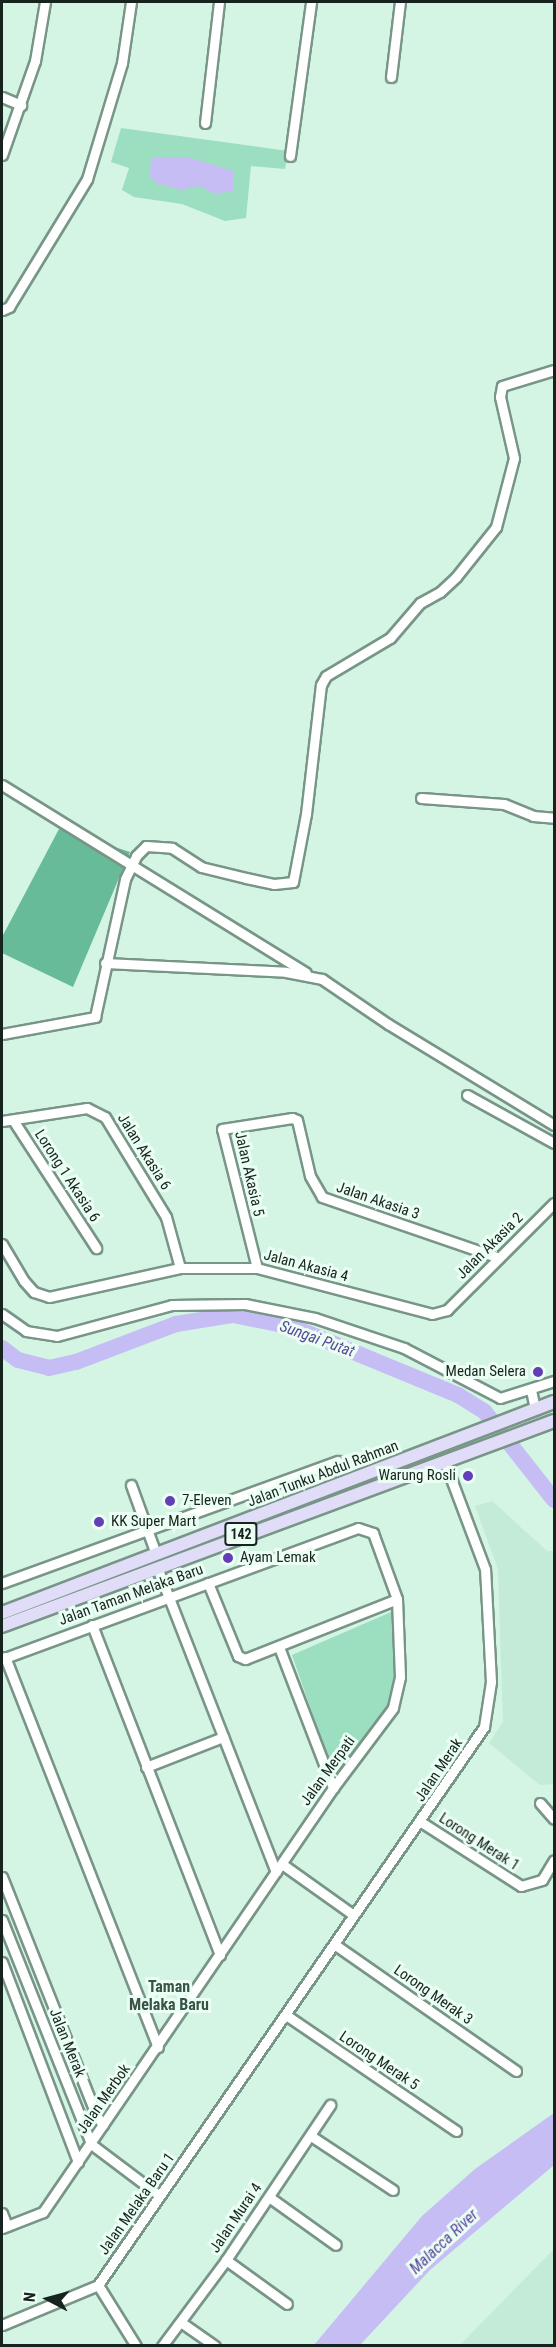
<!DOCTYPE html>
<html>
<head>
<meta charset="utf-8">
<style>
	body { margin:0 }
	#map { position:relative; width:556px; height:2347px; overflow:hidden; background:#d4f4e4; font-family:"Roboto Condensed",sans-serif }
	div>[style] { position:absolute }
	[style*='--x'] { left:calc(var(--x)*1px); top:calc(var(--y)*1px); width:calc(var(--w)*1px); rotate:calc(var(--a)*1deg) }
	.built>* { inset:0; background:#c3ebd7 }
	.green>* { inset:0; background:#9cdec0 }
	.forest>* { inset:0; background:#68bb98 }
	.water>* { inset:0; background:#c6bdf5 }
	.river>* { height:16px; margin:-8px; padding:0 8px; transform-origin:8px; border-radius:8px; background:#c6bdf5 }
	.roads { filter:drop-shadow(2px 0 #789587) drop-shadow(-2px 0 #789587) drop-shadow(0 2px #789587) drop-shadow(0 -2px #789587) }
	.minor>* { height:9px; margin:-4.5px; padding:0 4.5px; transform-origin:4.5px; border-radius:4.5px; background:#fff }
	.major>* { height:12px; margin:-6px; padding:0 6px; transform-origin:6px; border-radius:6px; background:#e1ddf8 }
	.dots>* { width:16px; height:16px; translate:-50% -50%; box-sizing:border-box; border:3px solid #ebfef4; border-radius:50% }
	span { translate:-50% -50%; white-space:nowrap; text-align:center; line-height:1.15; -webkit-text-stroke:6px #ebfef4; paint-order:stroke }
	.shield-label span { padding:2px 4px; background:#ebfef4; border:2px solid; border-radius:4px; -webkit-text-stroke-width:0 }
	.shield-label { font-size:14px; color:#17231e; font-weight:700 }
	.street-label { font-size:15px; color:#17231e }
	.poi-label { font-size:15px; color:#17231e }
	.right { translate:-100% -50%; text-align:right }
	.left { translate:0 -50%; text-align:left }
	.water-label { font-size:16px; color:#5a4798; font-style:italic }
	.neighbourhood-label { font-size:16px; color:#385347; font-weight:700 }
	.frame { position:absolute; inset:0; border:3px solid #17231e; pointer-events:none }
	.north { position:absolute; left:18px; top:2269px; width:60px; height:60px; -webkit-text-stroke:4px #ebfef4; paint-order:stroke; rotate:276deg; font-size:16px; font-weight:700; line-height:24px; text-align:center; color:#17231e }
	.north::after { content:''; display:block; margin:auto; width:21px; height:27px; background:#17231e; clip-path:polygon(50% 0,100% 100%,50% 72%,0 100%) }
</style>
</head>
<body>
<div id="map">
	<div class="built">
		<i style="clip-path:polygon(492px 1501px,547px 1551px,554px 1551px,554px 1784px,540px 1785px,489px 1743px,503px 1722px,498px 1569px,475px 1506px)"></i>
		<i style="clip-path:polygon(554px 2249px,554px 2345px,460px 2345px,553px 2250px)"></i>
	</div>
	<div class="green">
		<i style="clip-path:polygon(121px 128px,288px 151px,285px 169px,251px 166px,246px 218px,225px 221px,182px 204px,134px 197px,122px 190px,129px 168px,111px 162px)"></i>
		<i style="clip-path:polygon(391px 1612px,397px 1627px,392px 1703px,335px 1779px,292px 1655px)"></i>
	</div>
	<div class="forest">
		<i style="clip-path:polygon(59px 829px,130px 852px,73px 987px,2px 953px,2px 937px)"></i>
	</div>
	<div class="water">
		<i style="clip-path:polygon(187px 157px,234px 171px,233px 191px,216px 194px,200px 186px,181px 190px,156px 183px,150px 176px,151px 158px)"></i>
		<i style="clip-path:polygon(554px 2113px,554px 2165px,430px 2270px,360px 2345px,314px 2345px,422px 2216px,475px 2169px)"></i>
	</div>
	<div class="river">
		<i style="--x:2;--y:1348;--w:20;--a:37"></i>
		<i style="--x:18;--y:1360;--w:32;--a:14"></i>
		<i style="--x:49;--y:1368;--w:28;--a:-13"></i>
		<i style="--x:76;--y:1362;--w:107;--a:-20.8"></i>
		<i style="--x:176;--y:1324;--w:58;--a:-9"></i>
		<i style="--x:233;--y:1315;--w:61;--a:11.3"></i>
		<i style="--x:293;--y:1327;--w:178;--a:22.4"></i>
		<i style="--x:458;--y:1395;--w:31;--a:32"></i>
		<i style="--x:484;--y:1411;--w:113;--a:51.8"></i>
	</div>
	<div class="roads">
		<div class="minor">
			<i style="--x:391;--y:77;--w:76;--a:-83.2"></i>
			<i style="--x:2;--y:97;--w:21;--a:23"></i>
			<i style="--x:205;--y:123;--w:122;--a:-83.4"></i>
			<i style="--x:2;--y:155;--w:100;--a:-70.7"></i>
			<i style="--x:35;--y:61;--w:60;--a:-80.4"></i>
			<i style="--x:290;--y:156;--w:155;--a:-82.2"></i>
			<i style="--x:2;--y:310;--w:8;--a:-23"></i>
			<i style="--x:9;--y:307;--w:150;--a:-58.6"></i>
			<i style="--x:87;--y:179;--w:121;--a:-73.2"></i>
			<i style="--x:122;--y:63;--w:62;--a:-81.6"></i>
			<i style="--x:2;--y:785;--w:357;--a:31.7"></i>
			<i style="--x:421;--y:798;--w:83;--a:4.1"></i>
			<i style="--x:504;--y:804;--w:31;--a:22"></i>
			<i style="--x:533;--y:816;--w:21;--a:5"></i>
			<i style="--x:105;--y:963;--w:181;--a:2.8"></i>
			<i style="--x:286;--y:972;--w:37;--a:11"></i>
			<i style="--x:322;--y:979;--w:80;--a:34.3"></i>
			<i style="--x:388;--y:1024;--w:194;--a:31.3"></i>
			<i style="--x:2;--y:1034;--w:95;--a:-10.4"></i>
			<i style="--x:95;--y:1017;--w:141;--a:-77.7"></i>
			<i style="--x:125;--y:879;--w:25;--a:-64"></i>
			<i style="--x:136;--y:856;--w:14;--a:-45"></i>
			<i style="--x:146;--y:846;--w:26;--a:4"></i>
			<i style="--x:172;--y:848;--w:35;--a:33"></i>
			<i style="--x:201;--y:867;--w:46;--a:13.7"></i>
			<i style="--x:246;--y:878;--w:29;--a:12"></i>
			<i style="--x:274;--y:884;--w:19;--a:-6"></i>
			<i style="--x:293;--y:882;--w:69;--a:-79.2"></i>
			<i style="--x:306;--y:814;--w:130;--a:-83.4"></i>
			<i style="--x:321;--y:685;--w:10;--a:-61"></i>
			<i style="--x:326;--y:676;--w:74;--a:-30.7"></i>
			<i style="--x:390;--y:638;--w:46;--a:-49.4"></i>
			<i style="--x:420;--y:603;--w:23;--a:-29"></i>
			<i style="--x:440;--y:592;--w:22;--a:-43"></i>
			<i style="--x:456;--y:577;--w:64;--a:-51.3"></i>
			<i style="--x:496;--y:527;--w:71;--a:-75.4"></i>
			<i style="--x:514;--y:458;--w:63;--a:-102.9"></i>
			<i style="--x:500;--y:397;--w:11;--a:-80"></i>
			<i style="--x:502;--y:386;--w:54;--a:-17.1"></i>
			<i style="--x:467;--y:1095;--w:99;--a:28.9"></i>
			<i style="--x:13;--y:1120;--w:153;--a:57"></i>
			<i style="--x:2;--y:1121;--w:86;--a:-8.7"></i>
			<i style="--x:87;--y:1108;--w:20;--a:27"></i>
			<i style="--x:105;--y:1117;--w:117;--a:58.6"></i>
			<i style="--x:166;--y:1217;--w:53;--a:74.6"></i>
			<i style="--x:2;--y:1244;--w:43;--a:59.3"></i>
			<i style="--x:24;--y:1281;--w:15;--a:48"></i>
			<i style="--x:34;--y:1292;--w:16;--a:18"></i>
			<i style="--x:49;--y:1297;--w:134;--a:-12.5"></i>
			<i style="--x:180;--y:1268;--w:77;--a:0"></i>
			<i style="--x:257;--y:1268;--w:181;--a:14.7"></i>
			<i style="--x:432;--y:1314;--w:16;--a:-15"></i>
			<i style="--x:447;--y:1310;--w:151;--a:-45"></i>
			<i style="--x:257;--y:1268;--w:143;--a:-104.1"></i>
			<i style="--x:222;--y:1129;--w:71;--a:-8.9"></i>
			<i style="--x:292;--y:1118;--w:5;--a:22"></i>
			<i style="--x:297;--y:1120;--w:57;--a:76.9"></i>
			<i style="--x:310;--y:1176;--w:24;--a:60"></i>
			<i style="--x:322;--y:1197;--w:187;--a:19"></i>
			<i style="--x:2;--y:1314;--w:29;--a:35"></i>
			<i style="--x:26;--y:1331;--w:31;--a:9"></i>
			<i style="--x:57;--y:1336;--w:119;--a:-15.1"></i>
			<i style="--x:172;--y:1305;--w:73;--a:-0.8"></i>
			<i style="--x:245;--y:1304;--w:71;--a:11.3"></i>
			<i style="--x:315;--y:1318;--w:94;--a:18.6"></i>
			<i style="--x:404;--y:1348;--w:108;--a:27.5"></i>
			<i style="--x:500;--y:1398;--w:57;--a:-17.5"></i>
			<i style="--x:531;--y:1390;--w:19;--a:78"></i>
			<i style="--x:131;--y:1485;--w:73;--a:70.1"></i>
			<i style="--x:157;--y:1567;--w:327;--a:68.7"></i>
			<i style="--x:2;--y:1583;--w:357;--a:-20"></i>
			<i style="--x:208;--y:1583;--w:79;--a:67.7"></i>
			<i style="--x:238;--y:1656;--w:8;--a:23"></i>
			<i style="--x:245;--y:1659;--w:163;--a:-21.5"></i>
			<i style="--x:92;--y:1625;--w:354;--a:68.8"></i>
			<i style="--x:279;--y:1647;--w:151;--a:69"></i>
			<i style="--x:5;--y:1657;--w:419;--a:68.6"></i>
			<i style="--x:2;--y:1659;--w:379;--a:-20.2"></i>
			<i style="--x:358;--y:1528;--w:16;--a:18"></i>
			<i style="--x:373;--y:1533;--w:70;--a:70"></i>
			<i style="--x:397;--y:1599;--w:78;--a:87.8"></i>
			<i style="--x:400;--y:1677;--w:32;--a:103"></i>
			<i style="--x:393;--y:1708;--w:100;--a:126.9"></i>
			<i style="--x:333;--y:1788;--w:514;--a:124.37"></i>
			<i style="--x:43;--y:2212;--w:44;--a:158.7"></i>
			<i style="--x:146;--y:1767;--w:83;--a:-21.3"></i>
			<i style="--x:540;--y:1803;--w:21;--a:49"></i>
			<i style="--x:421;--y:1822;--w:119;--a:32.6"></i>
			<i style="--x:521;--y:1886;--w:22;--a:-16"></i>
			<i style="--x:542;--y:1880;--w:23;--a:-59"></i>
			<i style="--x:282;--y:1864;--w:86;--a:35.5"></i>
			<i style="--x:2;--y:1877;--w:256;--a:68.4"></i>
			<i style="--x:96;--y:2115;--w:12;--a:55"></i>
			<i style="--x:2;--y:1920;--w:241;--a:68.3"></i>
			<i style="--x:91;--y:2144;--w:86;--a:37"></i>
			<i style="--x:334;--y:1944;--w:222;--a:34.9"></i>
			<i style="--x:2;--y:1962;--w:214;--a:69.2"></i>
			<i style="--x:286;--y:2015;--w:206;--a:34.3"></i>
			<i style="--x:311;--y:2136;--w:98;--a:33.4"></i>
			<i style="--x:269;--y:2197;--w:82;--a:35.6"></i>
			<i style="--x:2;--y:2213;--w:14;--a:69"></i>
			<i style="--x:226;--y:2260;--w:75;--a:35.8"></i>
			<i style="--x:98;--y:2285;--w:72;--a:58.1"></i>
			<i style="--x:182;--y:2323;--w:40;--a:34.9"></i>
			<i style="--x:2;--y:2325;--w:104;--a:-22.6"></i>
			<i style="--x:98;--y:2285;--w:678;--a:-55.33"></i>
			<i style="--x:484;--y:1727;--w:46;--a:-81.2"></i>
			<i style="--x:491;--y:1682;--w:113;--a:-93"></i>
			<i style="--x:485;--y:1569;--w:116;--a:-110.6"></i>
			<i style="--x:162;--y:2346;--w:107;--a:-53.3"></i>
			<i style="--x:226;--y:2260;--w:187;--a:-56.1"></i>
		</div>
		<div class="major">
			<i style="--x:2;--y:1613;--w:591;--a:-20.92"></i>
			<i style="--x:2;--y:1626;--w:589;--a:-20.37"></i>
		</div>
	</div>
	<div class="dots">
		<i style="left:538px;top:1372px;background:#623eb7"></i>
		<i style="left:468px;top:1476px;background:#623eb7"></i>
		<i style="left:170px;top:1501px;background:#623eb7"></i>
		<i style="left:99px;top:1522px;background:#623eb7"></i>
		<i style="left:228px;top:1558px;background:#623eb7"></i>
	</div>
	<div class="shield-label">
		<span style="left:241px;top:1534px">142</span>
	</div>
	<div class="street-label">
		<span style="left:144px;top:1152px;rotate:58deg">Jalan Akasia 6</span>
		<span style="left:249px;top:1174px;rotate:77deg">Jalan Akasia 5</span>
		<span style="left:67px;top:1176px;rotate:57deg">Lorong 1 Akasia 6</span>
		<span style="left:378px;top:1201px;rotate:19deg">Jalan Akasia 3</span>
		<span style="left:490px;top:1246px;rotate:-45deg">Jalan Akasia 2</span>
		<span style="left:306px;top:1266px;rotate:15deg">Jalan Akasia 4</span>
		<span style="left:323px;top:1474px;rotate:-21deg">Jalan Tunku Abdul Rahman</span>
		<span style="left:131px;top:1595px;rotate:-20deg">Jalan Taman Melaka Baru</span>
		<span style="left:439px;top:1770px;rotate:-56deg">Jalan Merak</span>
		<span style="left:328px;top:1771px;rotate:-54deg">Jalan Merpati</span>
		<span style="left:479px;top:1842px;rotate:33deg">Lorong Merak 1</span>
		<span style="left:433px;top:1995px;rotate:35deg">Lorong Merak 3</span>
		<span style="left:67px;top:2043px;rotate:68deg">Jalan Merak</span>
		<span style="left:379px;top:2061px;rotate:34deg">Lorong Merak 5</span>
		<span style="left:104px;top:2099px;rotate:-55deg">Jalan Merbok</span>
		<span style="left:137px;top:2204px;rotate:-55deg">Jalan Melaka Baru 1</span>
		<span style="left:236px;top:2218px;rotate:-56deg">Jalan Murai 4</span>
	</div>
	<div class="poi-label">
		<span class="right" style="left:526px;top:1372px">Medan Selera</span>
		<span class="right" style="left:456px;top:1476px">Warung Rosli</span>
		<span class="left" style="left:182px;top:1501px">7-Eleven</span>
		<span class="left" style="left:111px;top:1522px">KK Super Mart</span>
		<span class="left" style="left:240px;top:1558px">Ayam Lemak</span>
	</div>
	<div class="water-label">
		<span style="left:317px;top:1339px;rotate:20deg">Sungai Putat</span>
		<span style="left:444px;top:2242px;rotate:-43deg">Malacca River</span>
	</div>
	<div class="neighbourhood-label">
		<span style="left:169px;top:1996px">Taman<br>Melaka Baru</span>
	</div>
	<div class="frame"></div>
	<div class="north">N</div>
</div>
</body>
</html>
